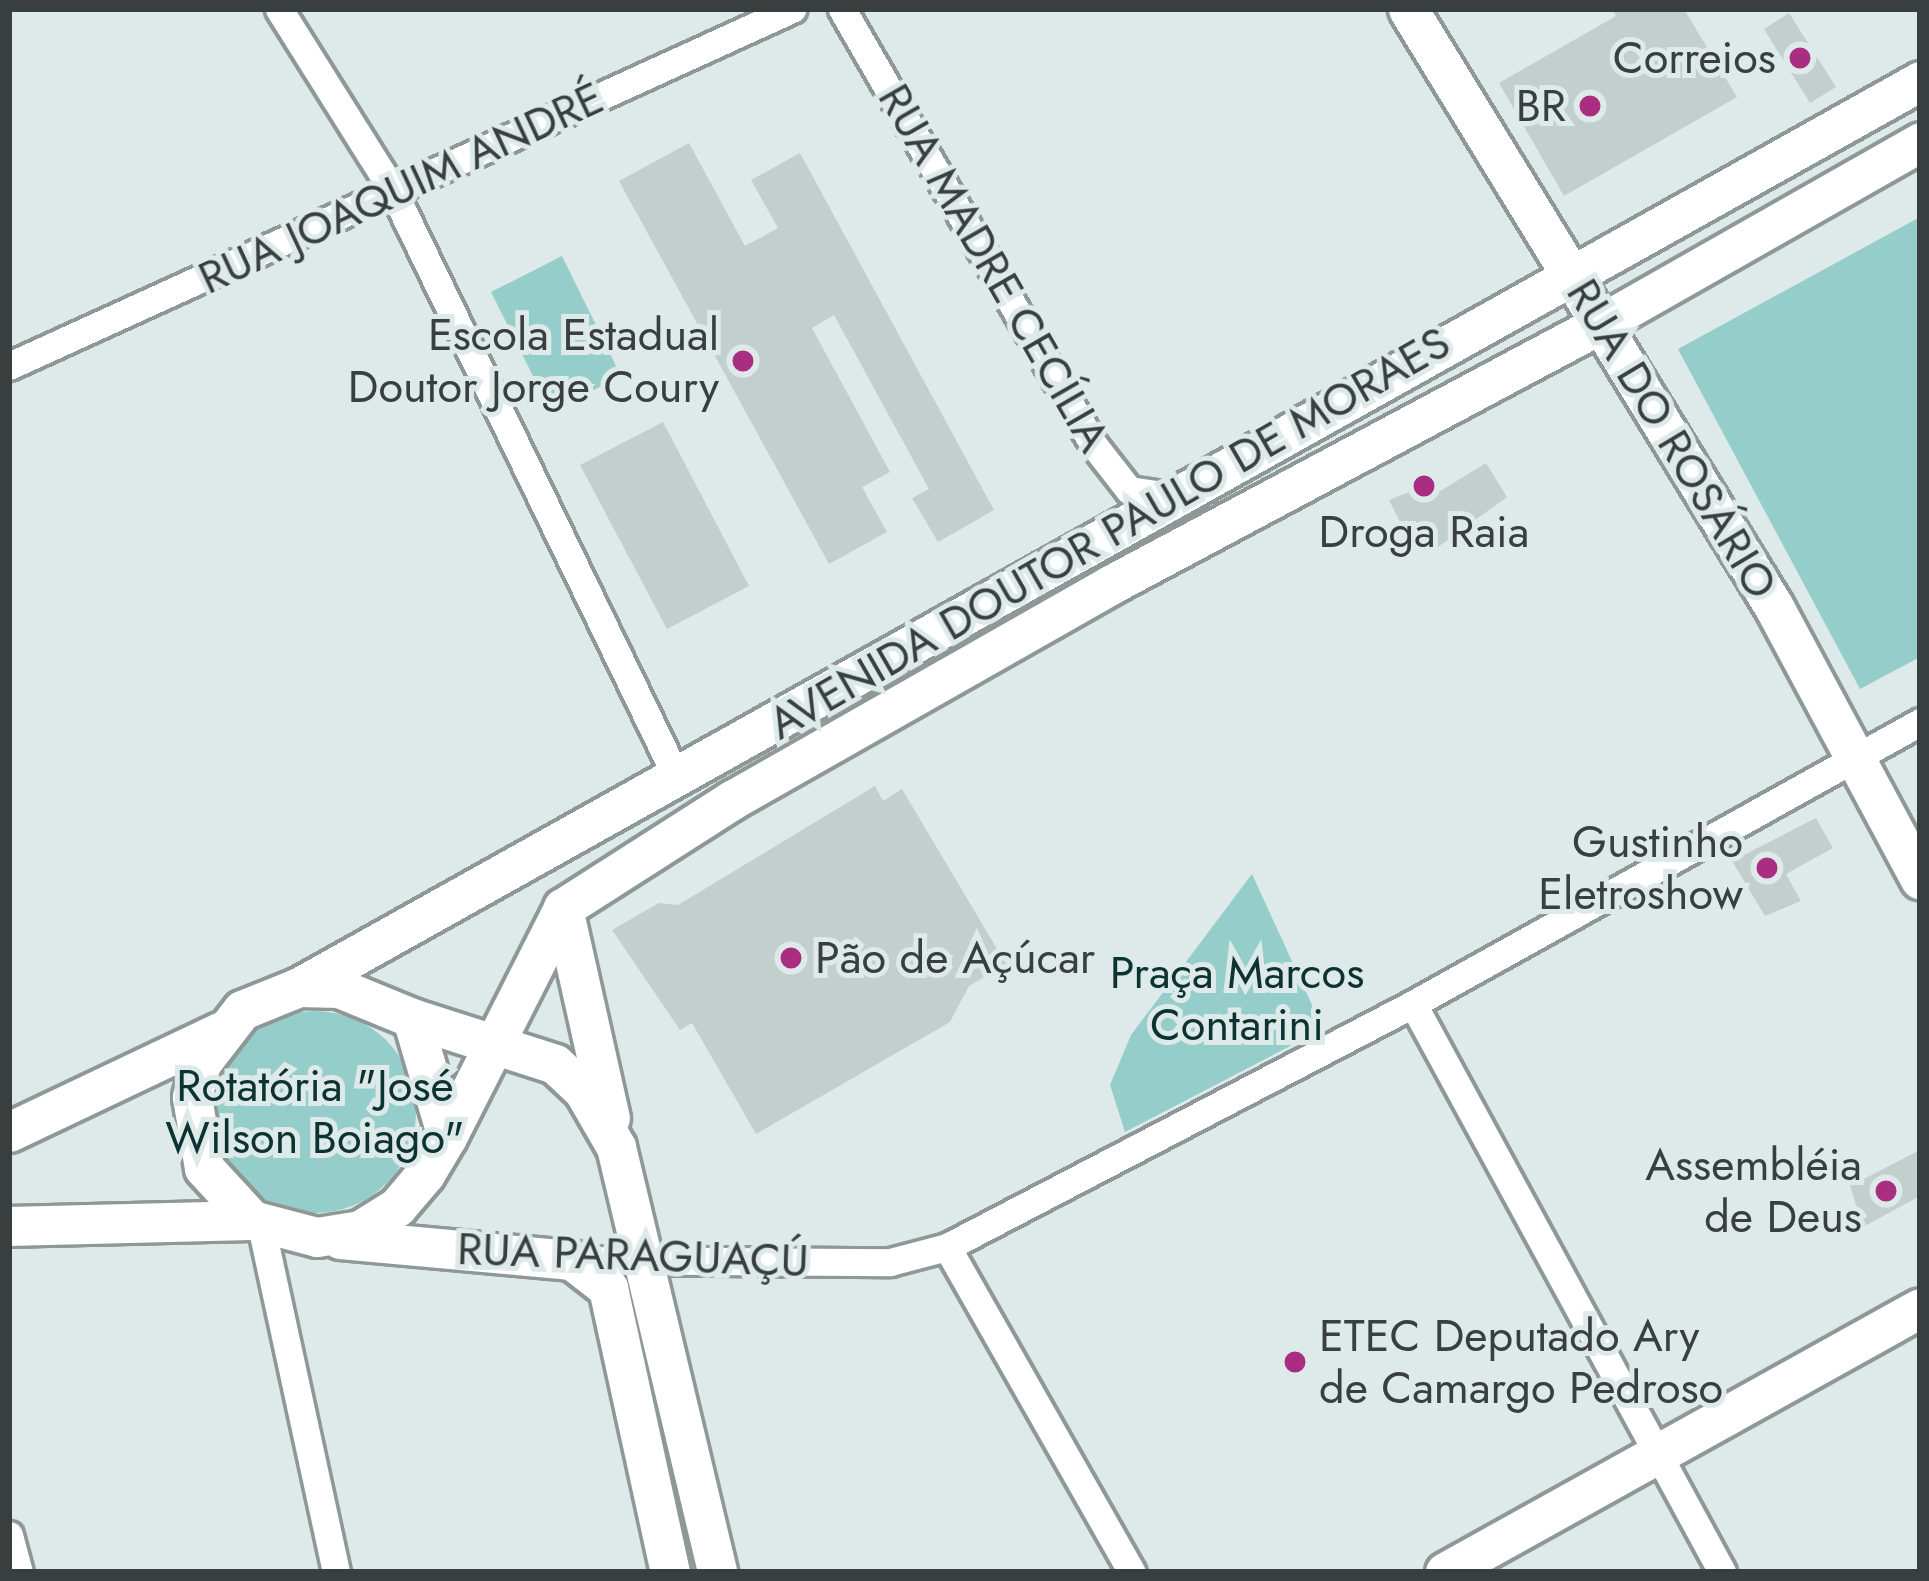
<!DOCTYPE html>
<html>
<head>
<meta charset="utf-8">
<style>
	body { margin:0 }
	#map { position:relative; width:1929px; height:1581px; overflow:hidden; background:#deeae9; font-family:Jost,sans-serif }
	div>[style] { position:absolute }
	[style*='--x'] { left:calc(var(--x)*1px); top:calc(var(--y)*1px); width:calc(var(--w)*1px); rotate:calc(var(--a)*1deg) }
	.green>* { inset:0; background:#95cdcb }
	.round { border-radius:50% }
	.building>* { inset:0; background:#c3cfce }
	.roads { filter:drop-shadow(3px 0 #8d9897) drop-shadow(-3px 0 #8d9897) drop-shadow(0 3px #8d9897) drop-shadow(0 -3px #8d9897) }
	.street>* { height:27px; margin:-13.5px; padding:0 13.5px; transform-origin:13.5px; border-radius:13.5px; background:#fff }
	.secondary>* { height:39px; margin:-19.5px; padding:0 19.5px; transform-origin:19.5px; border-radius:19.5px; background:#fff }
	.dots>* { width:33px; height:33px; translate:-50% -50%; box-sizing:border-box; border:6px solid #deeae9; border-radius:50% }
	span { translate:-50% -50%; white-space:nowrap; text-align:center; line-height:1.15; -webkit-text-stroke:10px #deeae9; paint-order:stroke }
	.poi-label { font-size:45px; color:#393e3e }
	.right { translate:-100% -50%; text-align:right }
	.left { translate:0 -50%; text-align:left }
	.street-label { font-size:45px; color:#393e3e }
	.park-label { font-size:45px; color:#0c3231 }
	.frame { position:absolute; inset:0; border:12px solid #393e3e; pointer-events:none }
</style>
</head>
<body>
<div id="map">
	<div class="green">
		<i style="clip-path:polygon(1920px 217px,1920px 657px,1860px 689px,1678px 349px)"></i>
		<i style="clip-path:polygon(562px 256px,621px 376px,551px 412px,491px 292px)"></i>
		<i style="clip-path:polygon(1252px 874px,1323px 1029px,1125px 1132px,1110px 1085px,1131px 1035px)"></i>
		<i class="round" style="left:214px;top:1011px;width:202px;height:202px"></i>
	</div>
	<div class="building">
		<i style="clip-path:polygon(1612px 9px,1684px 9px,1737px 97px,1564px 196px,1499px 83px,1616px 16px)"></i>
		<i style="clip-path:polygon(1789px 13px,1836px 87px,1810px 103px,1764px 29px)"></i>
		<i style="clip-path:polygon(689px 143px,745px 246px,778px 228px,751px 180px,800px 153px,994px 510px,938px 542px,912px 498px,929px 489px,834px 315px,812px 328px,890px 472px,862px 487px,887px 532px,829px 564px,619px 181px)"></i>
		<i style="clip-path:polygon(663px 422px,749px 586px,667px 629px,580px 465px)"></i>
		<i style="clip-path:polygon(1486px 463px,1507px 497px,1431px 552px,1424px 536px,1411px 544px,1389px 500px,1416px 489px,1424px 501px)"></i>
		<i style="clip-path:polygon(875px 786px,883px 801px,902px 789px,1006px 964px,969px 986px,950px 1022px,756px 1134px,692px 1023px,680px 1030px,612px 930px,659px 903px,678px 905px)"></i>
		<i style="clip-path:polygon(1816px 818px,1833px 848px,1786px 874px,1801px 901px,1765px 916px,1732px 861px)"></i>
		<i style="clip-path:polygon(1920px 1150px,1920px 1196px,1863px 1227px,1850px 1186px)"></i>
	</div>
	<div class="roads">
		<div class="street">
			<i style="--x:279;--y:9;--w:215;--a:57.9"></i>
			<i style="--x:393;--y:191;--w:652;--a:64.18"></i>
			<i style="--x:842;--y:9;--w:502;--a:60.01"></i>
			<i style="--x:1093;--y:444;--w:58;--a:52"></i>
			<i style="--x:1129;--y:490;--w:40;--a:8.5"></i>
			<i style="--x:9;--y:366;--w:861;--a:-24.51"></i>
			<i style="--x:1413;--y:1004;--w:647;--a:61.45"></i>
			<i style="--x:261;--y:1225;--w:355;--a:77.8"></i>
			<i style="--x:947;--y:1247;--w:374;--a:60.4"></i>
			<i style="--x:572;--y:1260;--w:318;--a:0.4"></i>
			<i style="--x:890;--y:1262;--w:59;--a:-14.7"></i>
			<i style="--x:947;--y:1247;--w:526;--a:-27.54"></i>
			<i style="--x:1413;--y:1004;--w:580;--a:-29.08"></i>
			<i style="--x:9;--y:1535;--w:38;--a:75"></i>
		</div>
		<div class="secondary">
			<i style="--x:1408;--y:9;--w:701;--a:58.53"></i>
			<i style="--x:1774;--y:607;--w:309;--a:61.8"></i>
			<i style="--x:563;--y:908;--w:215;--a:77.4"></i>
			<i style="--x:301;--y:986;--w:1855;--a:-29.2"></i>
			<i style="--x:412;--y:1018;--w:150;--a:17.8"></i>
			<i style="--x:555;--y:1064;--w:38;--a:43"></i>
			<i style="--x:583;--y:1090;--w:66;--a:59.9"></i>
			<i style="--x:616;--y:1147;--w:437;--a:76.6"></i>
			<i style="--x:9;--y:1132;--w:233;--a:-25.4"></i>
			<i style="--x:447;--y:1137;--w:124;--a:-106.4"></i>
			<i style="--x:412;--y:1018;--w:79;--a:-157.7"></i>
			<i style="--x:339;--y:988;--w:40;--a:-178.6"></i>
			<i style="--x:299;--y:987;--w:61;--a:158"></i>
			<i style="--x:242;--y:1010;--w:67;--a:127.7"></i>
			<i style="--x:201;--y:1063;--w:35;--a:105"></i>
			<i style="--x:192;--y:1097;--w:72;--a:80.4"></i>
			<i style="--x:204;--y:1168;--w:71;--a:47.3"></i>
			<i style="--x:252;--y:1220;--w:67;--a:14.7"></i>
			<i style="--x:317;--y:1237;--w:44;--a:-9.2"></i>
			<i style="--x:360;--y:1230;--w:44;--a:-31.9"></i>
			<i style="--x:397;--y:1207;--w:43;--a:-49.7"></i>
			<i style="--x:425;--y:1174;--w:43;--a:-59.3"></i>
			<i style="--x:447;--y:1137;--w:257;--a:-63.1"></i>
			<i style="--x:563;--y:908;--w:201;--a:-32.6"></i>
			<i style="--x:732;--y:800;--w:437;--a:-29.6"></i>
			<i style="--x:1112;--y:584;--w:555;--a:-28.04"></i>
			<i style="--x:1602;--y:323;--w:366;--a:-29.6"></i>
			<i style="--x:9;--y:1226;--w:243;--a:-1.4"></i>
			<i style="--x:340;--y:1239;--w:233;--a:5.2"></i>
			<i style="--x:572;--y:1260;--w:46;--a:37.9"></i>
			<i style="--x:608;--y:1288;--w:291;--a:77.7"></i>
			<i style="--x:1445;--y:1572;--w:543;--a:-29.06"></i>
		</div>
	</div>
	<div class="dots">
		<i style="left:1800px;top:58px;background:#a92e82"></i>
		<i style="left:1590px;top:106px;background:#a92e82"></i>
		<i style="left:743px;top:361px;background:#a92e82"></i>
		<i style="left:1424px;top:486px;background:#a92e82"></i>
		<i style="left:1767px;top:868px;background:#a92e82"></i>
		<i style="left:791px;top:958px;background:#a92e82"></i>
		<i style="left:1886px;top:1191px;background:#a92e82"></i>
		<i style="left:1295px;top:1362px;background:#a92e82"></i>
	</div>
	<div class="poi-label">
		<span class="right" style="left:1776px;top:58px">Correios</span>
		<span class="right" style="left:1566px;top:106px">BR</span>
		<span class="right" style="left:719px;top:361px">Escola Estadual<br>Doutor Jorge Coury</span>
		<span style="left:1424px;top:532px">Droga Raia</span>
		<span class="right" style="left:1743px;top:868px">Gustinho<br>Eletroshow</span>
		<span class="left" style="left:815px;top:958px">Pão de Açúcar</span>
		<span class="right" style="left:1862px;top:1191px">Assembléia<br>de Deus</span>
		<span class="left" style="left:1319px;top:1362px">ETEC Deputado Ary<br>de Camargo Pedroso</span>
	</div>
	<div class="street-label">
		<span style="left:401px;top:188px;rotate:-25deg">RUA JOAQUIM ANDRÉ</span>
		<span style="left:994px;top:268px;rotate:60deg">RUA MADRE CECÍLIA</span>
		<span style="left:1672px;top:439px;rotate:59deg">RUA DO ROSÁRIO</span>
		<span style="left:1109px;top:533px;rotate:-30deg">AVENIDA DOUTOR PAULO DE MORAES</span>
		<span style="left:633px;top:1255px;rotate:2deg">RUA PARAGUAÇÚ</span>
	</div>
	<div class="park-label">
		<span style="left:1237px;top:999px">Praça Marcos<br>Contarini</span>
		<span style="left:315px;top:1112px">Rotatória "José<br>Wilson Boiago"</span>
	</div>
	<div class="frame"></div>
</div>
</body>
</html>
